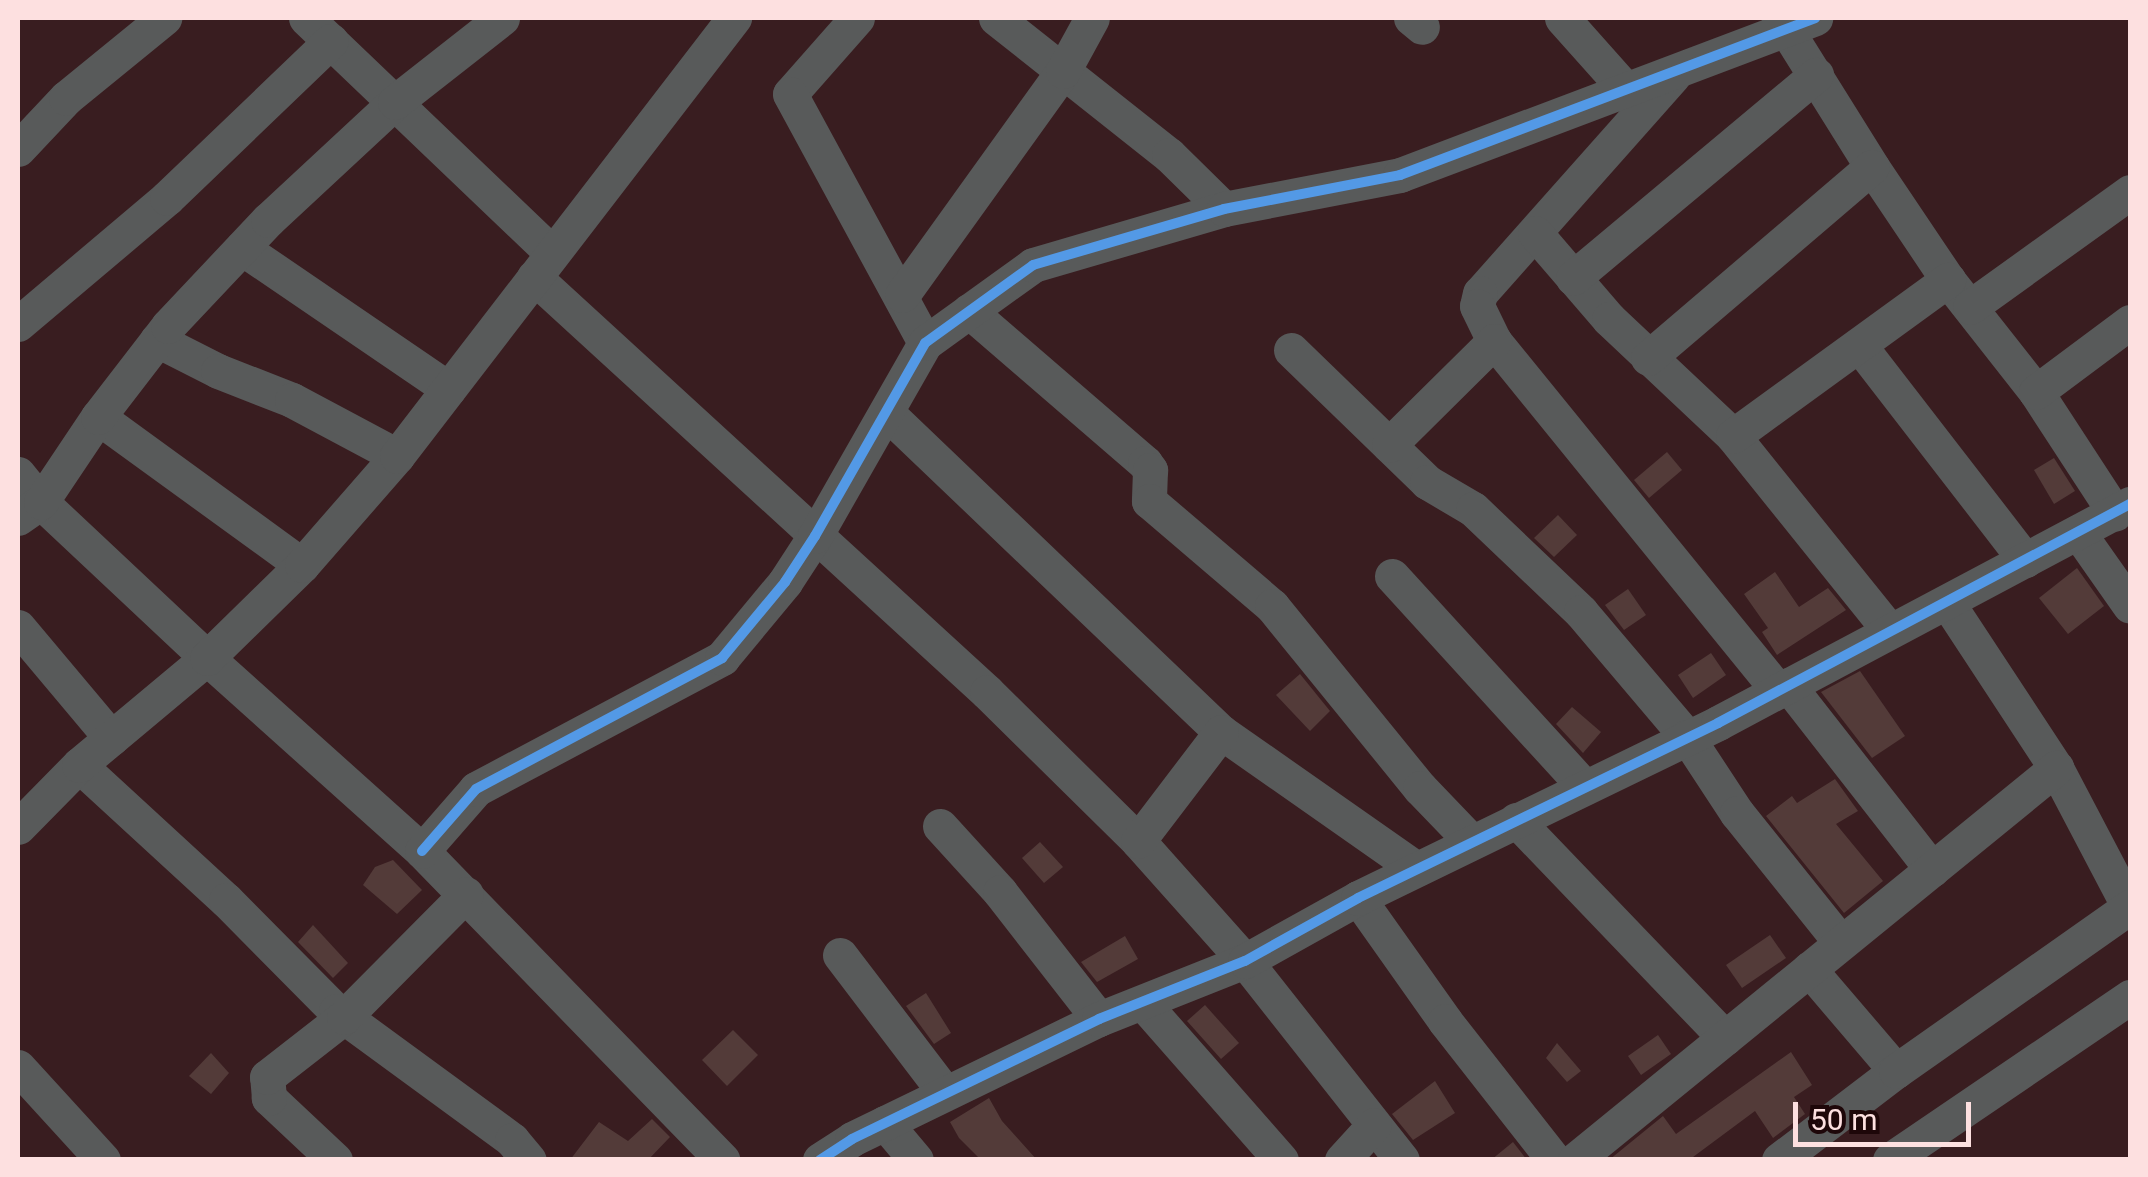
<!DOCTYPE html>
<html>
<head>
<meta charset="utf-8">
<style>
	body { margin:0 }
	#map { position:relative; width:2148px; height:1177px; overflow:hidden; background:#391d20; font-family:Roboto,sans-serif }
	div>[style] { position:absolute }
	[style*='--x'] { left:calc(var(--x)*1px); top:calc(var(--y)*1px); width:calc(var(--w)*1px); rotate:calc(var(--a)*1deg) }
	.building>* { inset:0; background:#533b39 }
	.minor>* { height:35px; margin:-17.5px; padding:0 17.5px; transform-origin:17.5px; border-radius:17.5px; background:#585a5a }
	.cycleway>* { height:10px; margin:-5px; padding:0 5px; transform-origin:5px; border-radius:5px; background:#5399e6 }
	span { translate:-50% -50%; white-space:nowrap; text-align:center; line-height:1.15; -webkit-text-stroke:8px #1e0709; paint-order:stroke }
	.frame { position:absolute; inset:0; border:20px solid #fde0e0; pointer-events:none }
	.scale { position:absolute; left:1793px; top:1102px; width:178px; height:45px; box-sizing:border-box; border:5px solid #fde0e0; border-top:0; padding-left:12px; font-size:30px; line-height:35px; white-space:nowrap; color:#fde0e0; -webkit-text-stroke:8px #1e0709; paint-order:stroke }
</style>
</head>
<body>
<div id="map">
	<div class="building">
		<i style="clip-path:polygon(1667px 452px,1682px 470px,1649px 498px,1634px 480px)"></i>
		<i style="clip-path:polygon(2054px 458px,2075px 491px,2054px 504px,2034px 470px)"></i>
		<i style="clip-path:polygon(1558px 515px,1577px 535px,1554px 557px,1534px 538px)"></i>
		<i style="clip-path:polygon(2077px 568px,2104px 606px,2068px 634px,2039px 598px)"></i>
		<i style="clip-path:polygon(1775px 572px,1799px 607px,1828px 588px,1846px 610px,1777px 655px,1762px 632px,1768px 628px,1744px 594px)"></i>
		<i style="clip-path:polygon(1628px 589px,1646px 615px,1624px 630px,1605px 605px)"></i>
		<i style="clip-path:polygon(1711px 653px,1726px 675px,1693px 698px,1678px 675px)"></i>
		<i style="clip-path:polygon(1860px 671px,1905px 736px,1872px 758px,1821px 692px)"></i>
		<i style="clip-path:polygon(1300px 674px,1330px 711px,1310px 731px,1276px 695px)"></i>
		<i style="clip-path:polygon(1572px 707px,1601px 732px,1583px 753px,1556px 724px)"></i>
		<i style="clip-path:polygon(1835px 779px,1858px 811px,1836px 824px,1883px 881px,1844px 913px,1766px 816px,1792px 796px,1797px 803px)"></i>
		<i style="clip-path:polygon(1040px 842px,1063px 867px,1044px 883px,1022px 858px)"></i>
		<i style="clip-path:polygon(393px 860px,422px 890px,397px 914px,363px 885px,375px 867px)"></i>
		<i style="clip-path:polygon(313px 925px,348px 963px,333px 978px,298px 942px)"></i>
		<i style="clip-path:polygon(1770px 935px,1786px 958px,1742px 988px,1726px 965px)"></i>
		<i style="clip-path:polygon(1125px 936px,1138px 959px,1097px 982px,1081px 962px)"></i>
		<i style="clip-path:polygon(926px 993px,951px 1033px,934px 1044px,906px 1006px)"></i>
		<i style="clip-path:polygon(1205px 1005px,1239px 1043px,1221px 1059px,1187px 1021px)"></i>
		<i style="clip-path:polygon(733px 1030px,758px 1055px,727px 1086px,702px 1060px)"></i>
		<i style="clip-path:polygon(1658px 1035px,1671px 1054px,1641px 1075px,1628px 1056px)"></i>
		<i style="clip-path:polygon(1557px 1043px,1581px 1071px,1567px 1082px,1546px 1058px)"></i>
		<i style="clip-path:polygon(1791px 1052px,1812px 1085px,1794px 1097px,1805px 1114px,1773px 1138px,1755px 1111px,1689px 1160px,1609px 1160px,1663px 1116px,1676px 1134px)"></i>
		<i style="clip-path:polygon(211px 1053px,229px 1073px,211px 1094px,189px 1076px)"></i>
		<i style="clip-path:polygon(1435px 1081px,1455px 1113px,1413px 1140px,1392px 1114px)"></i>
		<i style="clip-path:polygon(989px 1098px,1002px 1121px,1037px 1160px,981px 1160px,959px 1138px,950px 1122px)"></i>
		<i style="clip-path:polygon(652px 1119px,670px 1137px,648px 1160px,570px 1160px,599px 1122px,628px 1141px)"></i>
		<i style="clip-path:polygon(1513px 1142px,1527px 1160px,1491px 1160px)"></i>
	</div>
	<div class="minor">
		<i style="--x:306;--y:18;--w:339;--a:43.7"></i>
		<i style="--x:857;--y:18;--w:101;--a:131.4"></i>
		<i style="--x:790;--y:94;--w:283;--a:61.5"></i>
		<i style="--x:996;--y:18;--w:221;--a:38.4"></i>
		<i style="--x:1169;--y:155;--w:77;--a:44.5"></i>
		<i style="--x:1411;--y:18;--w:14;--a:39"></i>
		<i style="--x:1562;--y:18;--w:99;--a:48.3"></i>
		<i style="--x:1779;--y:18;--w:176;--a:58"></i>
		<i style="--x:1872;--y:167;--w:136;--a:56.1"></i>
		<i style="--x:1948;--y:280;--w:142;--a:51.8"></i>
		<i style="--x:2036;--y:392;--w:145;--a:56.9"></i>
		<i style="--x:1673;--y:76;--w:290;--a:131.6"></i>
		<i style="--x:1480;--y:293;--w:13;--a:103"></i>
		<i style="--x:1477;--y:306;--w:39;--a:64"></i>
		<i style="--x:1494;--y:341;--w:451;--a:50.9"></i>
		<i style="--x:18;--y:149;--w:70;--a:-46.7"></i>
		<i style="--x:66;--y:98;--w:127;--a:-39.2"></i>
		<i style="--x:1535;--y:233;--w:113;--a:49.3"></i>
		<i style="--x:1609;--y:319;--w:170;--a:43.3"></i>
		<i style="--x:1733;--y:436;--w:250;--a:51.2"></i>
		<i style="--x:242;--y:248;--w:250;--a:34.3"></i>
		<i style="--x:534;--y:277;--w:614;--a:42.49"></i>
		<i style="--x:987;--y:692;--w:212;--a:44.6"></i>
		<i style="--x:1138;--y:841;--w:161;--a:48.3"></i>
		<i style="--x:1245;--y:961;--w:253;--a:51.7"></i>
		<i style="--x:1573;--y:278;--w:317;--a:-39.9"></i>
		<i style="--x:902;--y:295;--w:276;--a:-54.3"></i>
		<i style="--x:1063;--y:71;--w:60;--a:-61.3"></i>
		<i style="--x:1970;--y:307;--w:197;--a:-35.7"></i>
		<i style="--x:969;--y:311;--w:233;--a:40.8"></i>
		<i style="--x:1145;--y:463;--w:9;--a:54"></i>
		<i style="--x:1150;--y:470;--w:31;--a:92"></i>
		<i style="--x:1149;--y:501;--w:162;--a:40.5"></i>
		<i style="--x:1272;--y:606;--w:235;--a:50.9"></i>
		<i style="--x:1420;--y:788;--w:75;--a:46.1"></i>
		<i style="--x:18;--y:324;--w:195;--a:-40.2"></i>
		<i style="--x:167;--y:198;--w:227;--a:-43.8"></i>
		<i style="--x:157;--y:340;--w:68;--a:26.9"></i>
		<i style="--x:218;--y:371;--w:79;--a:21.4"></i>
		<i style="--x:292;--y:400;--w:119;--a:28.1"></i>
		<i style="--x:1859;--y:345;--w:272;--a:52.3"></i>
		<i style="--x:1291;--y:350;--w:190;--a:44.1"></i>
		<i style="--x:1427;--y:482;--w:53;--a:30.4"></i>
		<i style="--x:1473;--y:509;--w:149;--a:43.6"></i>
		<i style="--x:1581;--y:612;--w:164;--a:49.7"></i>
		<i style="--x:1687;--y:737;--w:91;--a:56.7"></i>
		<i style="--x:1737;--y:813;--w:166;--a:51.3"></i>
		<i style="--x:1648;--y:358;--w:294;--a:-40.5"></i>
		<i style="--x:2036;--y:392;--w:117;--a:-36.7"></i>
		<i style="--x:887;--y:413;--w:462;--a:43.7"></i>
		<i style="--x:1221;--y:732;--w:239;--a:35"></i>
		<i style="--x:98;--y:417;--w:252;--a:36"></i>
		<i style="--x:1733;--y:436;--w:266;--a:-36"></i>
		<i style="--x:1389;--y:445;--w:148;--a:-44.7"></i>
		<i style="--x:18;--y:474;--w:36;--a:51"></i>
		<i style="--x:41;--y:502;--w:228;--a:43.2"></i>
		<i style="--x:207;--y:658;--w:289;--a:41.9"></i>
		<i style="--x:422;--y:851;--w:431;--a:45.8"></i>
		<i style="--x:18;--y:518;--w:28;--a:-35"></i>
		<i style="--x:41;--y:502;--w:102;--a:-56.2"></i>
		<i style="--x:98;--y:417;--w:115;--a:-52.4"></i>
		<i style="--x:168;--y:326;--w:146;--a:-46.7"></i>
		<i style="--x:268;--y:220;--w:173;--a:-42.9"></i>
		<i style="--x:395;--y:102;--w:136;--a:-38.1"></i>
		<i style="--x:2078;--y:532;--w:90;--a:54.9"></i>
		<i style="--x:1392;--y:576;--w:286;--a:47.6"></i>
		<i style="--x:1947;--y:602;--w:199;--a:56.7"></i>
		<i style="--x:2056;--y:768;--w:159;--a:62.3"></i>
		<i style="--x:18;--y:627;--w:145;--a:50"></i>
		<i style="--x:1788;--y:685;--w:234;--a:52"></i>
		<i style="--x:79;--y:765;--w:200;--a:42.6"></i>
		<i style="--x:226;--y:900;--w:156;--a:45.3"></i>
		<i style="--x:336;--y:1011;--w:218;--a:36.2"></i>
		<i style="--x:512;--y:1140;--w:26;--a:50"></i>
		<i style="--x:1516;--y:820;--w:302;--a:46.2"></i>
		<i style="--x:940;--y:826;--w:89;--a:47.7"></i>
		<i style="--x:1000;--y:892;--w:161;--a:52.1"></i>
		<i style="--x:18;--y:827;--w:87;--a:-45.5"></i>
		<i style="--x:79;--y:765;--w:167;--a:-39.9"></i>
		<i style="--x:207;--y:658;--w:133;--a:-44.4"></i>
		<i style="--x:302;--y:565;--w:145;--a:-48.9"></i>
		<i style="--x:397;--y:456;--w:553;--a:-52.43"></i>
		<i style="--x:1138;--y:841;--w:137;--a:-52.7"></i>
		<i style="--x:422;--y:851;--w:82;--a:-48.9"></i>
		<i style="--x:476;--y:789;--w:279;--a:-28"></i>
		<i style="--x:722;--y:658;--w:99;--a:-50.3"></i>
		<i style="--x:785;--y:582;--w:55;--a:-56.9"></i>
		<i style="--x:815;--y:536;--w:222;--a:-60.3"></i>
		<i style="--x:925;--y:343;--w:133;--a:-35.8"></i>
		<i style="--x:1033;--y:265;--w:199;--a:-16.3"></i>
		<i style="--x:1224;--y:209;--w:179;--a:-10.9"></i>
		<i style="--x:1400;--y:175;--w:444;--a:-20.7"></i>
		<i style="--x:1358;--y:898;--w:151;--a:54.7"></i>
		<i style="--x:1445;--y:1021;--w:177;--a:51.9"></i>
		<i style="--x:840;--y:955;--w:173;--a:52.7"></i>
		<i style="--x:1809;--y:969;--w:134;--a:49.5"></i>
		<i style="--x:1143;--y:1003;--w:209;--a:48.7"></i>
		<i style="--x:18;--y:1067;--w:126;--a:47.6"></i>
		<i style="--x:885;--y:1123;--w:48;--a:50"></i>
		<i style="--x:335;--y:1160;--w:91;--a:-136.8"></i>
		<i style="--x:269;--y:1098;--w:21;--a:-95"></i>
		<i style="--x:267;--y:1077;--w:98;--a:-37.9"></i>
		<i style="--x:344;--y:1017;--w:173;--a:-45.2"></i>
		<i style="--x:820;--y:1160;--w:38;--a:-33"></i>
		<i style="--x:852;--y:1139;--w:275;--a:-25.9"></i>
		<i style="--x:1099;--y:1019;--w:157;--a:-21.7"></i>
		<i style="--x:1245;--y:961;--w:129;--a:-29.1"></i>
		<i style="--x:1358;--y:898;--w:400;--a:-25.9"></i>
		<i style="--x:1718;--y:723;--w:467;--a:-28"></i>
		<i style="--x:1342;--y:1160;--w:47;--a:-47.6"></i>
		<i style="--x:1575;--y:1160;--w:621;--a:-39.18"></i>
		<i style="--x:1779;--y:1160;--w:147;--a:-37.3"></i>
		<i style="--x:1896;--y:1071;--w:285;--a:-35.1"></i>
		<i style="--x:1890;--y:1160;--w:290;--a:-34.2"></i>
	</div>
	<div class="cycleway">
		<i style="--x:422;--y:851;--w:82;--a:-48.9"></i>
		<i style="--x:476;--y:789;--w:279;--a:-28"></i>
		<i style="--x:722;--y:658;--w:99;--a:-50.3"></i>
		<i style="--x:785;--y:582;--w:55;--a:-56.9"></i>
		<i style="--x:815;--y:536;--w:222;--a:-60.3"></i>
		<i style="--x:925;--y:343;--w:133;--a:-35.8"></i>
		<i style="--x:1033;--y:265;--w:199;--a:-16.3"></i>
		<i style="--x:1224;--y:209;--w:179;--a:-10.9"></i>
		<i style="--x:1400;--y:175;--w:444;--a:-20.7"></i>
		<i style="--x:820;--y:1160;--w:38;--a:-33"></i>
		<i style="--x:852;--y:1139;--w:275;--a:-25.9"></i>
		<i style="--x:1099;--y:1019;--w:157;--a:-21.7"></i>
		<i style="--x:1245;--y:961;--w:129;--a:-29.1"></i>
		<i style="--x:1358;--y:898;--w:400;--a:-25.9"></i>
		<i style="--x:1718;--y:723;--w:467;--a:-28"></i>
	</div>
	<div class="frame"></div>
	<div class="scale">50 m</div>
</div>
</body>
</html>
